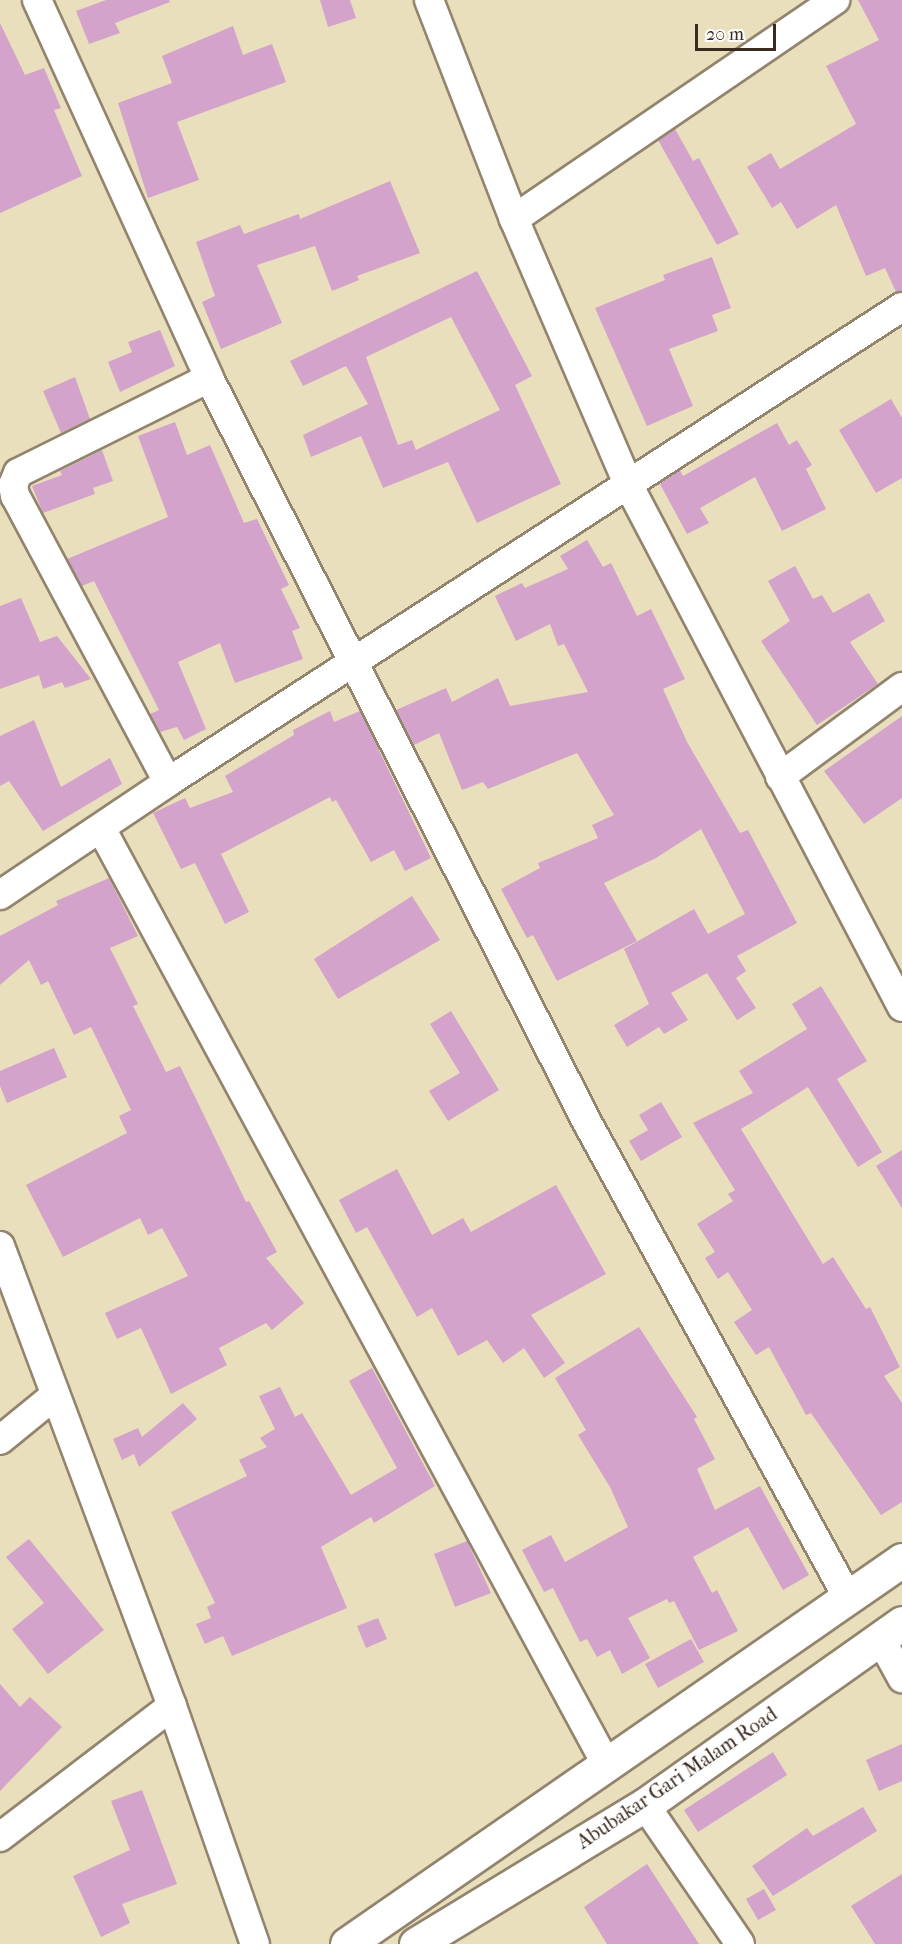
<!DOCTYPE html>
<html>
<head>
<meta charset="utf-8">
<style>
	body { margin:0 }
	#map { position:relative; width:902px; height:1944px; overflow:hidden; background:#e9dfbc; font-family:"IM FELL French Canon",serif }
	div>[style] { position:absolute }
	[style*='--x'] { left:calc(var(--x)*1px); top:calc(var(--y)*1px); width:calc(var(--w)*1px); rotate:calc(var(--a)*1deg) }
	.building>* { inset:0; background:#d3a3cb }
	.roads { filter:drop-shadow(2px 0 #92846d) drop-shadow(-2px 0 #92846d) drop-shadow(0 2px #92846d) drop-shadow(0 -2px #92846d) }
	.minor>* { height:28px; margin:-14px; padding:0 14px; transform-origin:14px; border-radius:14px; background:#fff }
	.tertiary>* { height:33px; margin:-16.5px; padding:0 16.5px; transform-origin:16.5px; border-radius:16.5px; background:#fff }
	span { translate:-50% -50%; white-space:nowrap; text-align:center; line-height:1.15; -webkit-text-stroke:6px #fff; paint-order:stroke }
	.street-label { font-size:20px; color:#3b2a1e }
	.scale { position:absolute; left:695px; top:24px; width:81px; height:27px; box-sizing:border-box; border:3px solid #3b2a1e; border-top:0; padding-left:8px; font-size:18px; line-height:21px; white-space:nowrap; color:#3b2a1e; -webkit-text-stroke:4px #fff; paint-order:stroke }
</style>
</head>
<body>
<div id="map">
	<div class="building">
		<i style="clip-path:polygon(106px 0,169px 0,170px 2px,115px 23px,120px 33px,89px 44px,76px 11px)"></i>
		<i style="clip-path:polygon(320px 0,350px 0,356px 18px,328px 27px)"></i>
		<i style="clip-path:polygon(858px 0,902px 0,902px 291px,896px 292px,885px 268px,866px 276px,836px 205px,797px 229px,781px 202px,772px 208px,747px 167px,771px 153px,780px 169px,856px 124px,826px 66px,879px 40px)"></i>
		<i style="clip-path:polygon(0 23px,25px 75px,44px 68px,61px 108px,54px 110px,82px 176px,0 213px)"></i>
		<i style="clip-path:polygon(233px 26px,243px 55px,272px 44px,286px 82px,177px 122px,199px 180px,148px 198px,118px 103px,172px 83px,162px 56px)"></i>
		<i style="clip-path:polygon(675px 129px,693px 161px,699px 158px,739px 234px,717px 245px,658px 140px)"></i>
		<i style="clip-path:polygon(390px 181px,420px 253px,357px 276px,359px 280px,332px 291px,315px 246px,257px 265px,282px 323px,221px 349px,202px 302px,215px 296px,196px 242px,240px 225px,244px 234px,299px 214px,300px 219px)"></i>
		<i style="clip-path:polygon(712px 257px,731px 308px,712px 315px,718px 331px,669px 349px,693px 406px,647px 426px,595px 308px,665px 280px,663px 275px)"></i>
		<i style="clip-path:polygon(evenodd,477px 271px,532px 376px,515px 385px,561px 484px,477px 523px,448px 462px,383px 488px,361px 436px,311px 457px,303px 435px,368px 404px,346px 366px,303px 386px,290px 361px,477px 271px,451px 317px,500px 410px,416px 450px,412px 440px,398px 445px,366px 357px,451px 317px)"></i>
		<i style="clip-path:polygon(160px 330px,175px 366px,120px 392px,108px 362px,132px 352px,128px 342px)"></i>
		<i style="clip-path:polygon(75px 377px,90px 419px,61px 433px,43px 391px)"></i>
		<i style="clip-path:polygon(891px 399px,902px 418px,902px 478px,876px 493px,839px 430px)"></i>
		<i style="clip-path:polygon(175px 422px,187px 455px,210px 445px,244px 523px,257px 519px,289px 585px,281px 589px,300px 628px,292px 631px,303px 659px,235px 683px,220px 643px,178px 662px,206px 729px,184px 740px,177px 727px,160px 732px,150px 714px,159px 710px,94px 581px,82px 586px,67px 559px,168px 517px,138px 436px)"></i>
		<i style="clip-path:polygon(777px 423px,789px 445px,797px 440px,812px 465px,806px 469px,826px 509px,782px 531px,755px 477px,700px 508px,709px 523px,687px 534px,660px 484px,680px 470px,683px 476px)"></i>
		<i style="clip-path:polygon(102px 450px,113px 481px,93px 488px,95px 494px,43px 513px,32px 486px,62px 475px,60px 471px)"></i>
		<i style="clip-path:polygon(587px 540px,603px 567px,611px 563px,637px 616px,651px 609px,685px 679px,663px 689px,687px 742px,740px 833px,748px 830px,797px 923px,737px 956px,746px 971px,736px 978px,756px 1008px,737px 1020px,707px 973px,671px 993px,688px 1020px,664px 1034px,659px 1027px,627px 1047px,614px 1025px,649px 1004px,624px 949px,694px 909px,708px 934px,745px 914px,701px 829px,656px 858px,604px 883px,637px 941px,557px 981px,533px 935px,527px 938px,501px 889px,540px 868px,538px 863px,598px 838px,592px 825px,614px 815px,577px 753px,488px 789px,483px 782px,462px 790px,439px 733px,414px 745px,396px 710px,446px 688px,452px 702px,498px 678px,510px 706px,588px 692px,564px 644px,558px 646px,550px 624px,516px 641px,495px 596px,522px 583px,525px 588px,568px 569px,560px 556px)"></i>
		<i style="clip-path:polygon(795px 566px,813px 599px,822px 595px,833px 613px,869px 593px,885px 621px,850px 642px,878px 684px,817px 725px,761px 641px,790px 621px,768px 581px)"></i>
		<i style="clip-path:polygon(21px 598px,40px 642px,57px 636px,91px 679px,65px 688px,62px 682px,43px 689px,39px 675px,0 689px,0 606px)"></i>
		<i style="clip-path:polygon(330px 711px,334px 722px,360px 711px,431px 858px,405px 871px,394px 850px,371px 862px,336px 800px,332px 802px,330px 797px,221px 854px,249px 912px,225px 924px,195px 863px,181px 869px,153px 813px,185px 798px,190px 808px,233px 792px,225px 776px,294px 735px,293px 730px)"></i>
		<i style="clip-path:polygon(902px 716px,902px 798px,864px 824px,824px 771px)"></i>
		<i style="clip-path:polygon(34px 720px,61px 787px,110px 758px,122px 784px,43px 831px,9px 781px,0 786px,0 736px)"></i>
		<i style="clip-path:polygon(109px 878px,138px 936px,110px 948px,138px 1004px,133px 1006px,166px 1072px,180px 1066px,246px 1202px,249px 1201px,277px 1252px,266px 1258px,304px 1303px,272px 1330px,266px 1323px,219px 1348px,227px 1365px,171px 1394px,141px 1328px,117px 1339px,105px 1313px,188px 1276px,162px 1228px,148px 1235px,140px 1218px,63px 1257px,26px 1185px,127px 1133px,119px 1116px,131px 1110px,91px 1027px,74px 1035px,48px 981px,41px 985px,29px 960px,0 985px,0 936px,58px 905px,56px 901px)"></i>
		<i style="clip-path:polygon(412px 896px,440px 940px,338px 999px,314px 959px)"></i>
		<i style="clip-path:polygon(821px 986px,867px 1061px,837px 1079px,882px 1152px,858px 1167px,808px 1087px,741px 1129px,823px 1264px,833px 1257px,866px 1309px,870px 1307px,900px 1367px,884px 1376px,902px 1403px,902px 1502px,881px 1515px,811px 1413px,806px 1415px,769px 1347px,756px 1355px,734px 1322px,752px 1310px,728px 1272px,718px 1279px,705px 1258px,715px 1252px,697px 1224px,733px 1201px,728px 1194px,735px 1190px,693px 1123px,753px 1093px,739px 1071px,807px 1029px,792px 1004px)"></i>
		<i style="clip-path:polygon(451px 1011px,499px 1090px,448px 1121px,429px 1091px,460px 1073px,430px 1024px)"></i>
		<i style="clip-path:polygon(54px 1048px,67px 1077px,7px 1103px,0 1086px,0 1071px)"></i>
		<i style="clip-path:polygon(661px 1102px,682px 1137px,641px 1161px,629px 1141px,648px 1130px,639px 1115px)"></i>
		<i style="clip-path:polygon(902px 1150px,902px 1208px,876px 1166px)"></i>
		<i style="clip-path:polygon(397px 1169px,432px 1235px,463px 1218px,471px 1232px,556px 1185px,606px 1274px,531px 1315px,565px 1363px,544px 1378px,524px 1348px,503px 1363px,487px 1340px,458px 1356px,432px 1308px,417px 1317px,367px 1227px,356px 1233px,339px 1200px)"></i>
		<i style="clip-path:polygon(639px 1327px,697px 1417px,694px 1419px,715px 1459px,697px 1469px,715px 1510px,760px 1486px,809px 1575px,783px 1590px,748px 1527px,693px 1557px,712px 1593px,717px 1590px,738px 1631px,699px 1650px,674px 1601px,669px 1603px,667px 1599px,628px 1618px,650px 1658px,622px 1674px,610px 1650px,597px 1657px,587px 1639px,580px 1642px,553px 1588px,544px 1592px,522px 1550px,551px 1535px,565px 1562px,628px 1527px,610px 1487px,578px 1435px,586px 1430px,555px 1378px)"></i>
		<i style="clip-path:polygon(372px 1368px,435px 1486px,374px 1523px,371px 1517px,321px 1547px,347px 1608px,232px 1656px,223px 1636px,205px 1644px,196px 1624px,211px 1618px,207px 1607px,215px 1603px,171px 1512px,247px 1476px,239px 1460px,267px 1447px,260px 1438px,275px 1429px,259px 1396px,280px 1387px,295px 1417px,302px 1413px,351px 1495px,397px 1468px,349px 1381px)"></i>
		<i style="clip-path:polygon(183px 1403px,197px 1419px,139px 1467px,134px 1454px,122px 1460px,113px 1439px,138px 1428px,142px 1437px)"></i>
		<i style="clip-path:polygon(29px 1539px,104px 1630px,48px 1674px,12px 1629px,44px 1603px,6px 1557px)"></i>
		<i style="clip-path:polygon(467px 1541px,491px 1593px,455px 1607px,434px 1554px)"></i>
		<i style="clip-path:polygon(378px 1618px,387px 1639px,366px 1648px,357px 1626px)"></i>
		<i style="clip-path:polygon(691px 1639px,704px 1662px,658px 1688px,645px 1664px)"></i>
		<i style="clip-path:polygon(0 1684px,20px 1707px,30px 1697px,62px 1727px,0 1791px)"></i>
		<i style="clip-path:polygon(902px 1744px,902px 1781px,879px 1791px,866px 1760px)"></i>
		<i style="clip-path:polygon(773px 1752px,787px 1775px,698px 1832px,684px 1810px)"></i>
		<i style="clip-path:polygon(142px 1790px,177px 1884px,122px 1904px,130px 1923px,101px 1937px,73px 1876px,130px 1850px,111px 1801px)"></i>
		<i style="clip-path:polygon(863px 1807px,877px 1831px,773px 1896px,752px 1866px,807px 1828px,813px 1836px)"></i>
		<i style="clip-path:polygon(647px 1864px,699px 1944px,607px 1944px,584px 1907px)"></i>
		<i style="clip-path:polygon(902px 1874px,902px 1944px,875px 1944px,851px 1906px)"></i>
		<i style="clip-path:polygon(764px 1889px,776px 1910px,758px 1920px,746px 1899px)"></i>
	</div>
	<div class="roads">
		<div class="minor">
			<i style="--x:37;--y:0;--w:415;--a:65.5"></i>
			<i style="--x:209;--y:378;--w:837;--a:63.07"></i>
			<i style="--x:588;--y:1124;--w:538;--a:61.25"></i>
			<i style="--x:429;--y:0;--w:235;--a:68.8"></i>
			<i style="--x:514;--y:219;--w:291;--a:66.7"></i>
			<i style="--x:629;--y:486;--w:588;--a:62.35"></i>
			<i style="--x:514;--y:219;--w:389;--a:-34.3"></i>
			<i style="--x:780;--y:777;--w:152;--a:-36.4"></i>
			<i style="--x:168;--y:782;--w:324;--a:-118.1"></i>
			<i style="--x:15;--y:496;--w:11;--a:-100"></i>
			<i style="--x:13;--y:485;--w:13;--a:-67"></i>
			<i style="--x:18;--y:473;--w:213;--a:-26.4"></i>
			<i style="--x:102;--y:830;--w:1059;--a:61.64"></i>
			<i style="--x:0;--y:895;--w:202;--a:-33.9"></i>
			<i style="--x:168;--y:782;--w:874;--a:-32.91"></i>
			<i style="--x:0;--y:1246;--w:491;--a:69.5"></i>
			<i style="--x:172;--y:1706;--w:252;--a:70.8"></i>
			<i style="--x:0;--y:1440;--w:70;--a:-39.2"></i>
			<i style="--x:880;--y:1638;--w:46;--a:61.2"></i>
			<i style="--x:645;--y:1805;--w:168;--a:55.6"></i>
			<i style="--x:0;--y:1837;--w:216;--a:-37.3"></i>
		</div>
		<div class="tertiary">
			<i style="--x:347;--y:1944;--w:675;--a:-34.68"></i>
			<i style="--x:416;--y:1944;--w:268;--a:-31.3"></i>
			<i style="--x:645;--y:1805;--w:315;--a:-35.3"></i>
		</div>
	</div>
	<div class="street-label">
		<span style="left:677px;top:1778px;rotate:-34deg">Abubakar Gari Malam Road</span>
	</div>
	<div class="scale">20 m</div>
</div>
</body>
</html>
